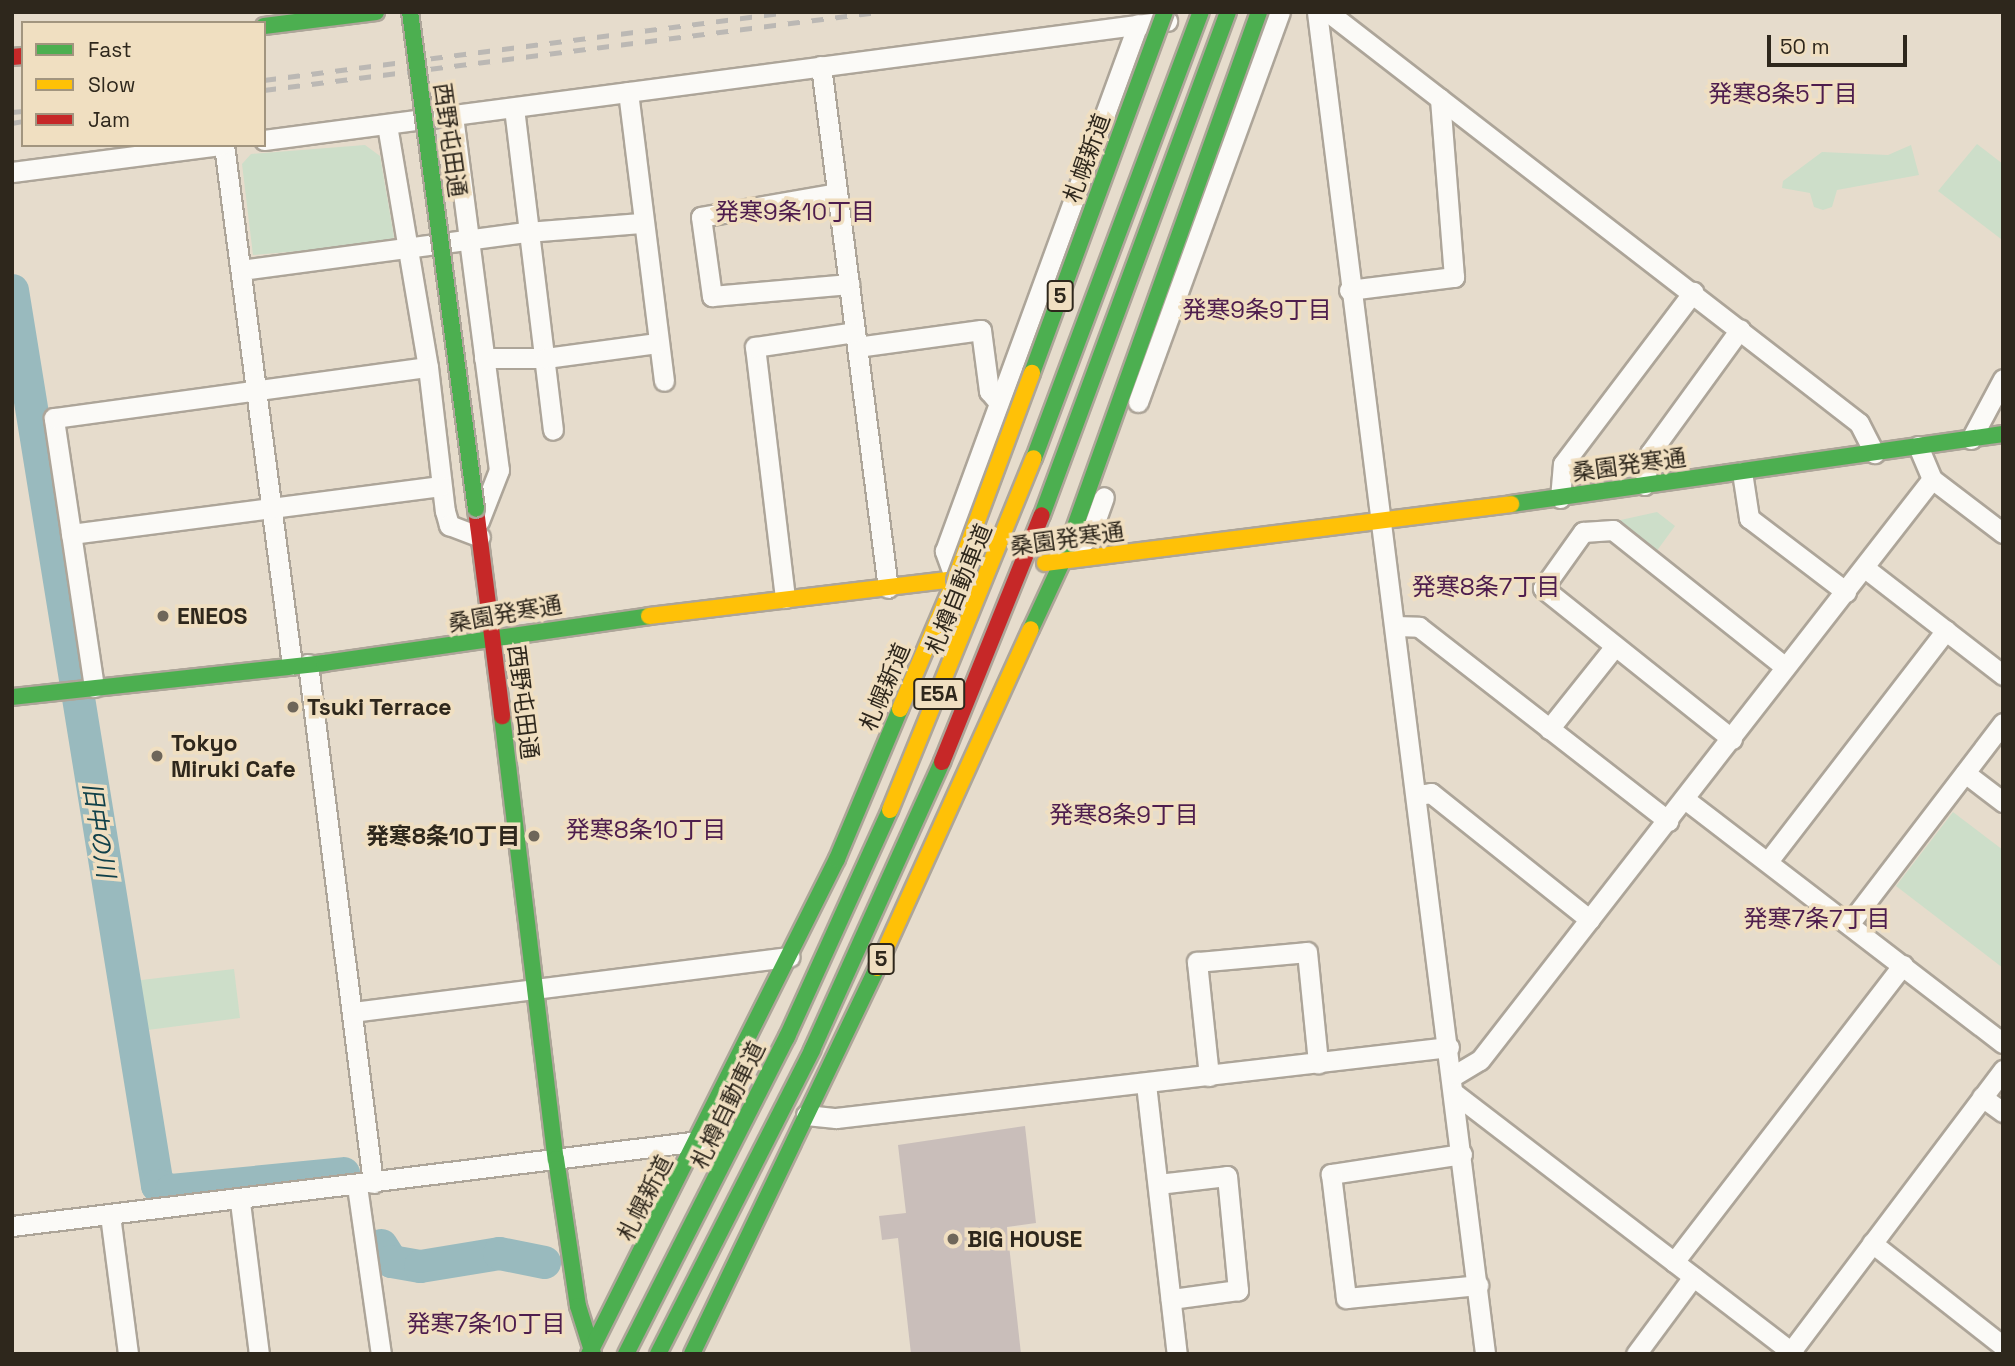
<!DOCTYPE html>
<html>
<head>
<meta charset="utf-8">
<style>
	body { margin:0 }
	#map { position:relative; width:2015px; height:1366px; overflow:hidden; background:#e6dccc; font-family:"Space Grotesk","Noto Sans JP",sans-serif }
	div>[style] { position:absolute }
	[style*='--x'] { left:calc(var(--x)*1px); top:calc(var(--y)*1px); width:calc(var(--w)*1px); rotate:calc(var(--a)*1deg) }
	.green>* { inset:0; background:#cddec9 }
	.river>* { height:33px; margin:-16.5px; padding:0 16.5px; transform-origin:16.5px; border-radius:16.5px; background:#99babe }
	.building>* { inset:0; background:#c9beba }
	.roads { filter:drop-shadow(2px 0 #ada599) drop-shadow(-2px 0 #ada599) drop-shadow(0 2px #ada599) drop-shadow(0 -2px #ada599) }
	.street>* { height:19px; margin:-9.5px; padding:0 9.5px; transform-origin:9.5px; border-radius:9.5px; background:#fbfaf7 }
	.fast>* { height:16px; margin:-8px; padding:0 8px; transform-origin:8px; border-radius:8px; background:#4caf50 }
	.slow>* { height:16px; margin:-8px; padding:0 8px; transform-origin:8px; border-radius:8px; background:#ffc107 }
	.jam>* { height:16px; margin:-8px; padding:0 8px; transform-origin:8px; border-radius:8px; background:#c62828 }
	.rail>* { height:5px; margin-top:-2.5px; transform-origin:0; background:repeating-linear-gradient(90deg,#bbb8b4 0 12px,transparent 0 24px) }
	.bridges { filter:drop-shadow(2px 0 #ada599) drop-shadow(-2px 0 #ada599) drop-shadow(0 2px #ada599) drop-shadow(0 -2px #ada599) }
	.fast-bridge>* { height:16px; margin:-8px; padding:0 8px; transform-origin:8px; border-radius:8px; background:#4caf50 }
	.slow-bridge>* { height:16px; margin:-8px; padding:0 8px; transform-origin:8px; border-radius:8px; background:#ffc107 }
	.jam-bridge>* { height:16px; margin:-8px; padding:0 8px; transform-origin:8px; border-radius:8px; background:#c62828 }
	.dots>* { width:19px; height:19px; translate:-50% -50%; box-sizing:border-box; border:4px solid #f0dfc1; border-radius:50% }
	span { translate:-50% -50%; white-space:nowrap; text-align:center; line-height:1.15; -webkit-text-stroke:7px #f0dfc1; paint-order:stroke }
	.shield-label span { padding:2px 5px; background:#f0dfc1; border:2px solid; border-radius:5px; -webkit-text-stroke-width:0 }
	.shield-label { font-size:21px; color:#2e271c; font-weight:700 }
	.street-label { font-size:23px; color:#2e271c }
	.poi-label { font-size:23px; color:#2e271c; font-weight:700 }
	.left { translate:0 -50%; text-align:left }
	.right { translate:-100% -50%; text-align:right }
	.neighbourhood-label { font-size:24px; color:#4e1d4d }
	.water-label { font-size:24px; color:#11414a; font-style:italic }
	.frame { position:absolute; inset:0; border:14px solid #2e271c; pointer-events:none }
	.legend { position:absolute; left:21px; top:21px; width:245px; height:126px; box-sizing:border-box; background:#f0dfc1; border:2px solid #a2957f; margin:0; padding:9px 12px; list-style:none; font-size:21px; color:#2e271c }
	.legend li { display:flex; align-items:center; gap:14px; height:35px }
	.legend b { width:35px; border:2px solid #a2957f }
	.scale { position:absolute; left:1767px; top:35px; width:140px; height:32px; box-sizing:border-box; border:4px solid #2e271c; border-top:0; padding-left:9px; font-size:21px; line-height:24px; white-space:nowrap; color:#2e271c; -webkit-text-stroke:5px #f0dfc1; paint-order:stroke }
</style>
</head>
<body>
<div id="map">
	<div class="green">
		<i style="clip-path:polygon(1977px 144px,2003px 164px,2001px 239px,1938px 191px)"></i>
		<i style="clip-path:polygon(365px 145px,380px 156px,394px 237px,389px 243px,253px 255px,242px 164px,251px 154px)"></i>
		<i style="clip-path:polygon(1911px 145px,1919px 175px,1837px 190px,1832px 207px,1823px 210px,1814px 207px,1810px 193px,1782px 188px,1783px 181px,1822px 152px,1888px 155px)"></i>
		<i style="clip-path:polygon(1657px 512px,1675px 526px,1656px 552px,1616px 521px)"></i>
		<i style="clip-path:polygon(1953px 812px,2003px 850px,2003px 968px,1896px 886px)"></i>
		<i style="clip-path:polygon(234px 969px,240px 1018px,140px 1031px,133px 981px)"></i>
	</div>
	<div class="river">
		<i style="--x:12;--y:290;--w:907;--a:80.8"></i>
		<i style="--x:157;--y:1185;--w:15;--a:20"></i>
		<i style="--x:171;--y:1190;--w:173;--a:-5.6"></i>
		<i style="--x:381;--y:1245;--w:19;--a:58"></i>
		<i style="--x:391;--y:1261;--w:29;--a:10"></i>
		<i style="--x:420;--y:1266;--w:80;--a:-9.3"></i>
		<i style="--x:499;--y:1253;--w:46;--a:11.3"></i>
	</div>
	<div class="building">
		<i style="clip-path:polygon(1025px 1126px,1036px 1223px,1007px 1227px,1021px 1354px,911px 1354px,898px 1238px,882px 1240px,879px 1216px,906px 1213px,898px 1145px)"></i>
	</div>
	<div class="roads">
		<div class="street">
			<i style="--x:1317;--y:12;--w:1352;--a:82.86"></i>
			<i style="--x:1328;--y:12;--w:671;--a:37.74"></i>
			<i style="--x:1859;--y:423;--w:34;--a:63"></i>
			<i style="--x:821;--y:66;--w:526;--a:82.69"></i>
			<i style="--x:628;--y:92;--w:291;--a:82.9"></i>
			<i style="--x:514;--y:108;--w:324;--a:83.1"></i>
			<i style="--x:453;--y:116;--w:357;--a:82.6"></i>
			<i style="--x:499;--y:470;--w:55;--a:111.4"></i>
			<i style="--x:387;--y:125;--w:245;--a:80.4"></i>
			<i style="--x:428;--y:367;--w:145;--a:83.3"></i>
			<i style="--x:445;--y:511;--w:15;--a:74"></i>
			<i style="--x:449;--y:525;--w:33;--a:21"></i>
			<i style="--x:264;--y:140;--w:911;--a:-7.51"></i>
			<i style="--x:224;--y:145;--w:524;--a:82.55"></i>
			<i style="--x:12;--y:172;--w:210;--a:-7.4"></i>
			<i style="--x:837;--y:193;--w:138;--a:170"></i>
			<i style="--x:701;--y:217;--w:80;--a:82.1"></i>
			<i style="--x:712;--y:296;--w:138;--a:-5"></i>
			<i style="--x:241;--y:270;--w:289;--a:-7.6"></i>
			<i style="--x:527;--y:232;--w:114;--a:-4.5"></i>
			<i style="--x:1349;--y:290;--w:106;--a:-7.1"></i>
			<i style="--x:1454;--y:277;--w:179;--a:-94.5"></i>
			<i style="--x:857;--y:347;--w:125;--a:-7.8"></i>
			<i style="--x:981;--y:330;--w:62;--a:82.5"></i>
			<i style="--x:989;--y:391;--w:16;--a:50"></i>
			<i style="--x:484;--y:358;--w:62;--a:0"></i>
			<i style="--x:546;--y:358;--w:112;--a:-7.7"></i>
			<i style="--x:1138;--y:402;--w:415;--a:-70"></i>
			<i style="--x:1971;--y:439;--w:68;--a:-61.9"></i>
			<i style="--x:1918;--y:446;--w:36;--a:67"></i>
			<i style="--x:1932;--y:479;--w:89;--a:37.3"></i>
			<i style="--x:1742;--y:472;--w:47;--a:81.3"></i>
			<i style="--x:1749;--y:518;--w:122;--a:37.3"></i>
			<i style="--x:1644;--y:485;--w:33;--a:-79"></i>
			<i style="--x:1650;--y:453;--w:153;--a:-54"></i>
			<i style="--x:1560;--y:498;--w:34;--a:-85"></i>
			<i style="--x:1563;--y:464;--w:216;--a:-52.9"></i>
			<i style="--x:71;--y:534;--w:373;--a:-7.4"></i>
			<i style="--x:1071;--y:553;--w:25;--a:-42"></i>
			<i style="--x:1090;--y:536;--w:41;--a:-70.3"></i>
			<i style="--x:1865;--y:568;--w:175;--a:37.8"></i>
			<i style="--x:955;--y:579;--w:30;--a:-110"></i>
			<i style="--x:945;--y:551;--w:561;--a:-69.89"></i>
			<i style="--x:785;--y:598;--w:253;--a:-96.8"></i>
			<i style="--x:755;--y:347;--w:101;--a:-8.5"></i>
			<i style="--x:1396;--y:626;--w:23;--a:2"></i>
			<i style="--x:1419;--y:627;--w:316;--a:37.9"></i>
			<i style="--x:308;--y:664;--w:523;--a:82.86"></i>
			<i style="--x:94;--y:687;--w:272;--a:-98.5"></i>
			<i style="--x:54;--y:418;--w:377;--a:-7.8"></i>
			<i style="--x:1549;--y:729;--w:106;--a:-51.5"></i>
			<i style="--x:1732;--y:739;--w:242;--a:-141.4"></i>
			<i style="--x:1543;--y:588;--w:69;--a:-54.5"></i>
			<i style="--x:1583;--y:532;--w:30;--a:-4"></i>
			<i style="--x:1613;--y:530;--w:220;--a:38.5"></i>
			<i style="--x:1965;--y:773;--w:48;--a:37.3"></i>
			<i style="--x:1417;--y:795;--w:14;--a:-8"></i>
			<i style="--x:1431;--y:793;--w:203;--a:38.6"></i>
			<i style="--x:1686;--y:800;--w:399;--a:37.5"></i>
			<i style="--x:1769;--y:860;--w:290;--a:-52.4"></i>
			<i style="--x:1850;--y:923;--w:252;--a:-52.6"></i>
			<i style="--x:353;--y:1012;--w:440;--a:-7.2"></i>
			<i style="--x:1209;--y:1076;--w:115;--a:-96"></i>
			<i style="--x:1197;--y:962;--w:110;--a:-5.2"></i>
			<i style="--x:1307;--y:952;--w:112;--a:84.3"></i>
			<i style="--x:1453;--y:1076;--w:31;--a:-31"></i>
			<i style="--x:1480;--y:1060;--w:736;--a:-52.12"></i>
			<i style="--x:1146;--y:1084;--w:272;--a:83.5"></i>
			<i style="--x:1454;--y:1093;--w:429;--a:37.5"></i>
			<i style="--x:1982;--y:1097;--w:26;--a:36"></i>
			<i style="--x:806;--y:1115;--w:30;--a:6"></i>
			<i style="--x:836;--y:1118;--w:617;--a:-6.61"></i>
			<i style="--x:1462;--y:1154;--w:133;--a:171.3"></i>
			<i style="--x:1331;--y:1174;--w:125;--a:83.1"></i>
			<i style="--x:1346;--y:1298;--w:133;--a:-5.6"></i>
			<i style="--x:1158;--y:1184;--w:69;--a:-6.6"></i>
			<i style="--x:1227;--y:1176;--w:115;--a:84.5"></i>
			<i style="--x:1238;--y:1290;--w:68;--a:172.3"></i>
			<i style="--x:357;--y:1186;--w:170;--a:81.9"></i>
			<i style="--x:240;--y:1202;--w:153;--a:82.9"></i>
			<i style="--x:110;--y:1215;--w:140;--a:82.6"></i>
			<i style="--x:12;--y:1226;--w:692;--a:-7.05"></i>
			<i style="--x:1872;--y:1243;--w:167;--a:38.2"></i>
			<i style="--x:1674;--y:1262;--w:375;--a:-52.4"></i>
			<i style="--x:1636;--y:1354;--w:96;--a:-53.5"></i>
			<i style="--x:1789;--y:1354;--w:356;--a:-53"></i>
		</div>
		<div class="fast">
			<i style="--x:264;--y:26;--w:113;--a:-7.1"></i>
			<i style="--x:1511;--y:504;--w:497;--a:-8.1"></i>
			<i style="--x:1031;--y:629;--w:76;--a:-65.1"></i>
			<i style="--x:1063;--y:560;--w:582;--a:-70.32"></i>
			<i style="--x:12;--y:697;--w:314;--a:-6.2"></i>
			<i style="--x:324;--y:663;--w:328;--a:-8.2"></i>
			<i style="--x:502;--y:716;--w:446;--a:83.1"></i>
			<i style="--x:556;--y:1159;--w:149;--a:81.5"></i>
			<i style="--x:578;--y:1306;--w:50;--a:72.6"></i>
			<i style="--x:589;--y:1354;--w:554;--a:-63.39"></i>
			<i style="--x:837;--y:859;--w:163;--a:-67.2"></i>
			<i style="--x:692;--y:1354;--w:428;--a:-64.4"></i>
		</div>
		<div class="slow">
			<i style="--x:1045;--y:563;--w:470;--a:-7.2"></i>
			<i style="--x:649;--y:616;--w:324;--a:-6.9"></i>
			<i style="--x:900;--y:709;--w:140;--a:-66.9"></i>
			<i style="--x:877;--y:968;--w:372;--a:-65.6"></i>
		</div>
		<div class="jam">
			<i style="--x:12;--y:57;--w:11;--a:-5"></i>
			<i style="--x:476;--y:509;--w:209;--a:82.8"></i>
		</div>
	</div>
	<div class="rail">
		<i style="--x:264;--y:80;--w:528;--a:-7.39"></i>
		<i style="--x:264;--y:90;--w:619;--a:-7.24"></i>
		<i style="--x:12;--y:112;--w:11;--a:-5"></i>
		<i style="--x:12;--y:123;--w:11;--a:-10"></i>
	</div>
	<div class="bridges">
		<div class="fast-bridge">
			<i style="--x:410;--y:12;--w:501;--a:82.44"></i>
			<i style="--x:1032;--y:373;--w:385;--a:-69.8"></i>
			<i style="--x:1034;--y:458;--w:476;--a:-69.5"></i>
			<i style="--x:1042;--y:515;--w:536;--a:-69.71"></i>
			<i style="--x:626;--y:1354;--w:356;--a:-63.1"></i>
			<i style="--x:787;--y:1037;--w:249;--a:-65.6"></i>
			<i style="--x:658;--y:1354;--w:341;--a:-63.1"></i>
			<i style="--x:812;--y:1050;--w:316;--a:-65.7"></i>
		</div>
		<div class="slow-bridge">
			<i style="--x:955;--y:580;--w:221;--a:-69.6"></i>
			<i style="--x:890;--y:810;--w:380;--a:-67.8"></i>
		</div>
		<div class="jam-bridge">
			<i style="--x:942;--y:762;--w:266;--a:-68"></i>
		</div>
	</div>
	<div class="dots">
		<i style="left:163px;top:616px;background:#6e665a"></i>
		<i style="left:293px;top:707px;background:#6e665a"></i>
		<i style="left:157px;top:756px;background:#6e665a"></i>
		<i style="left:534px;top:836px;background:#6e665a"></i>
		<i style="left:953px;top:1239px;background:#6e665a"></i>
	</div>
	<div class="shield-label">
		<span style="left:1060px;top:296px">5</span>
		<span style="left:939px;top:694px">E5A</span>
		<span style="left:881px;top:959px">5</span>
	</div>
	<div class="street-label">
		<span style="left:450px;top:140px;rotate:82deg">西野屯田通</span>
		<span style="left:1087px;top:158px;rotate:-70deg">札幌新道</span>
		<span style="left:1629px;top:465px;rotate:-8deg">桑園発寒通</span>
		<span style="left:1067px;top:539px;rotate:-8deg">桑園発寒通</span>
		<span style="left:959px;top:589px;rotate:-68deg">札樽自動車道</span>
		<span style="left:505px;top:614px;rotate:-10deg">桑園発寒通</span>
		<span style="left:885px;top:687px;rotate:-67deg">札幌新道</span>
		<span style="left:523px;top:702px;rotate:83deg">西野屯田通</span>
		<span style="left:728px;top:1105px;rotate:-64deg">札樽自動車道</span>
		<span style="left:645px;top:1198px;rotate:-63deg">札幌新道</span>
	</div>
	<div class="poi-label">
		<span class="left" style="left:177px;top:616px">ENEOS</span>
		<span class="left" style="left:307px;top:707px">Tsuki Terrace</span>
		<span class="left" style="left:171px;top:756px">Tokyo<br>Miruki Cafe</span>
		<span class="right" style="left:520px;top:836px">発寒8条10丁目</span>
		<span class="left" style="left:967px;top:1239px">BIG HOUSE</span>
	</div>
	<div class="neighbourhood-label">
		<span style="left:1783px;top:94px">発寒8条5丁目</span>
		<span style="left:795px;top:212px">発寒9条10丁目</span>
		<span style="left:1257px;top:310px">発寒9条9丁目</span>
		<span style="left:1486px;top:587px">発寒8条7丁目</span>
		<span style="left:1124px;top:815px">発寒8条9丁目</span>
		<span style="left:646px;top:830px">発寒8条10丁目</span>
		<span style="left:1817px;top:919px">発寒7条7丁目</span>
		<span style="left:486px;top:1324px">発寒7条10丁目</span>
	</div>
	<div class="water-label">
		<span style="left:99px;top:830px;rotate:81deg">旧中の川</span>
	</div>
	<div class="frame"></div>
	<ul class="legend">
	<li><b style="height:9px;background:#4caf50"></b>Fast</li>
	<li><b style="height:9px;background:#ffc107"></b>Slow</li>
	<li><b style="height:9px;background:#c62828"></b>Jam</li>
	</ul>
	<div class="scale">50 m</div>
</div>
</body>
</html>
